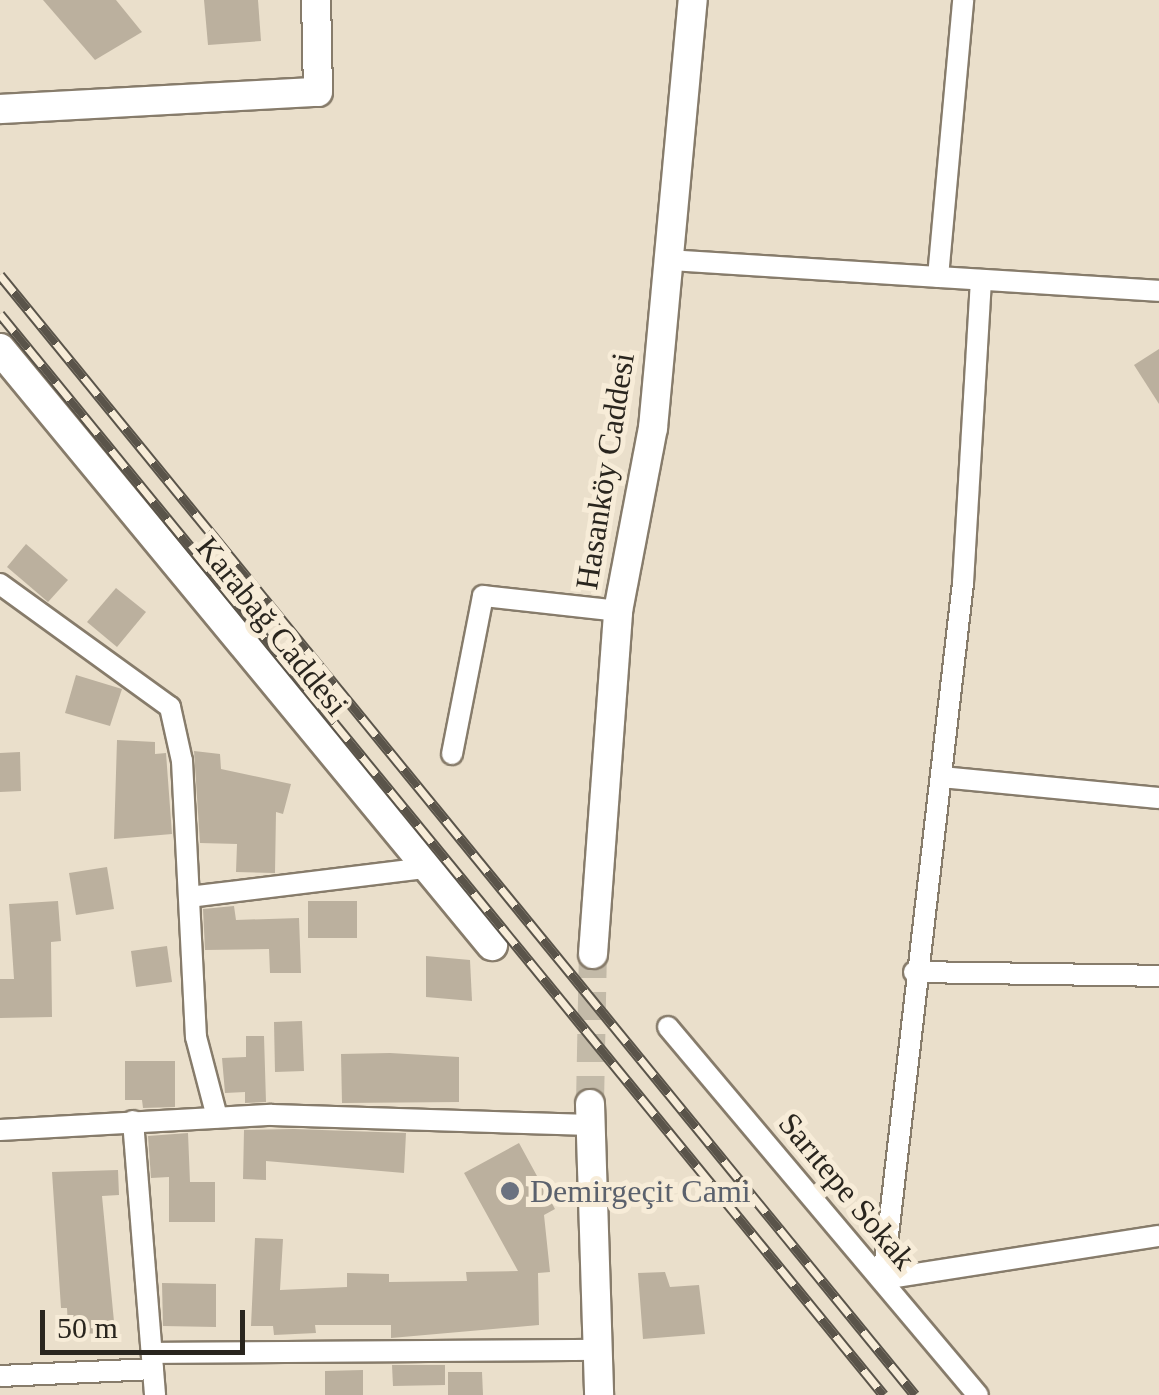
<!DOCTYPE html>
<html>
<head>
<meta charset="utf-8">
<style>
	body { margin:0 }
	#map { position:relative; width:1159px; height:1395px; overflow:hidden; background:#eadfcb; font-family:Georgia,serif }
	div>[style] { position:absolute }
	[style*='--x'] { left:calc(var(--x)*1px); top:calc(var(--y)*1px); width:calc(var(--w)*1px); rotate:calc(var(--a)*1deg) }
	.building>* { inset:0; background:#bbb09e }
	.tertiary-tunnel>* { height:28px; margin-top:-14px; transform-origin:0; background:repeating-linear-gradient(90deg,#c3baa8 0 28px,transparent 0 42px) }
	.roads { filter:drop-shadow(2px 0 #877c6b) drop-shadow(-2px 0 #877c6b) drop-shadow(0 2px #877c6b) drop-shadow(0 -2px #877c6b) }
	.minor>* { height:20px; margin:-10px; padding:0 10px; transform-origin:10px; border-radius:10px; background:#fff }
	.tertiary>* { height:28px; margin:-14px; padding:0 14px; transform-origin:14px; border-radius:14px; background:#fff }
	.secondary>* { height:30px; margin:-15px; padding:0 15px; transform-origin:15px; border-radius:15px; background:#fff }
	.rail>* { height:11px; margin-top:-5.5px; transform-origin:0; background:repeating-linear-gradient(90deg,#f7ecd8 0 22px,#5a544a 0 44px); box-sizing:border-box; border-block:2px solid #5a544a }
	.dots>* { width:28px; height:28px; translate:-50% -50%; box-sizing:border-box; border:5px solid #f7ecd8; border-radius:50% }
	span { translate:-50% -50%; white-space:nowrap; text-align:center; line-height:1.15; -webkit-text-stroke:10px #f7ecd8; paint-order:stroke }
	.street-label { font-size:32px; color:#29251e }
	.worship-label { font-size:32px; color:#5b616d }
	.left { translate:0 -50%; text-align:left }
	.scale { position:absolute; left:40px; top:1310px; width:205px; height:45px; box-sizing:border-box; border:5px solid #29251e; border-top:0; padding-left:12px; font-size:30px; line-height:35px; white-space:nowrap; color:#29251e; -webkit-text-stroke:8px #f7ecd8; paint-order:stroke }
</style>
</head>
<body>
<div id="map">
	<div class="building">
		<i style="clip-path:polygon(43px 0,116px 0,142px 32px,95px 60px)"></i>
		<i style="clip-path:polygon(204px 0,258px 0,261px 41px,208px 45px)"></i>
		<i style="clip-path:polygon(1159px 349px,1159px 404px,1134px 365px)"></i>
		<i style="clip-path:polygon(26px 544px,68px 580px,48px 602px,7px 567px)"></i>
		<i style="clip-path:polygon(116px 588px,146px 612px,117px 647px,87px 622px)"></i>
		<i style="clip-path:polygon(76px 675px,122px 689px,110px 726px,65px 713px)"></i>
		<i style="clip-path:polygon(117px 740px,155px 742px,155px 754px,166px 753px,172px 834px,114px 839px)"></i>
		<i style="clip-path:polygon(194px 751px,220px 754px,221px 769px,291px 784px,283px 814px,276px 812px,275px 873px,236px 872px,237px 844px,200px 843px)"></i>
		<i style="clip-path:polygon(20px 752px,21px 791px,0 792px,0 753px)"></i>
		<i style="clip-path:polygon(107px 867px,114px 909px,76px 915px,69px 873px)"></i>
		<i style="clip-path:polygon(58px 901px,61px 941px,51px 942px,52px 1017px,0 1018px,0 979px,14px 979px,9px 904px)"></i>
		<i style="clip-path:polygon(308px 901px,357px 901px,357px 938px,308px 938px)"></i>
		<i style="clip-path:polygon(234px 906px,236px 920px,299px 918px,301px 973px,270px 973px,269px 949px,205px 950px,203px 909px)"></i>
		<i style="clip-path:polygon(167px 946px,172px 982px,136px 987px,131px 951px)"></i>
		<i style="clip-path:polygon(426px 956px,470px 960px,472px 1001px,426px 997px)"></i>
		<i style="clip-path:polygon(302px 1021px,304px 1071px,275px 1072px,274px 1022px)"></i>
		<i style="clip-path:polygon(246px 1036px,264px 1036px,266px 1102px,245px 1103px,245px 1092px,225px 1093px,222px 1058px,246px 1057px)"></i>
		<i style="clip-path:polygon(390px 1053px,459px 1057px,459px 1102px,342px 1103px,341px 1054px)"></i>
		<i style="clip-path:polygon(125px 1061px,175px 1061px,175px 1107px,143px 1108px,142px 1100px,125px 1100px)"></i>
		<i style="clip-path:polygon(294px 1129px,406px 1133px,404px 1173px,266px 1161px,266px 1180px,243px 1179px,244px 1130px)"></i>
		<i style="clip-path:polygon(188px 1133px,190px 1182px,215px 1182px,215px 1222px,169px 1222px,169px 1177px,151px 1178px,148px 1136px)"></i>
		<i style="clip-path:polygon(519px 1143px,555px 1209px,544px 1215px,550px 1272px,538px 1273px,539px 1325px,391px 1338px,391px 1325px,315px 1325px,316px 1333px,274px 1335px,273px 1326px,251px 1326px,255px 1238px,283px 1239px,280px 1290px,347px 1287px,347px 1273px,389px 1274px,389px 1282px,467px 1281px,466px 1272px,518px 1271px,464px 1173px)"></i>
		<i style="clip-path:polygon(118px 1170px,119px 1195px,102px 1196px,115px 1332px,83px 1334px,82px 1327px,68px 1328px,67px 1308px,61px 1308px,52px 1172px)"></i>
		<i style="clip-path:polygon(665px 1272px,670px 1287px,699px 1285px,705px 1334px,643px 1339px,638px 1273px)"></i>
		<i style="clip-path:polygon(162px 1283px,216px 1284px,216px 1327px,163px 1326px)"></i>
		<i style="clip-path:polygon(392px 1365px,445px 1365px,445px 1385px,393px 1386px)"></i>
		<i style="clip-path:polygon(363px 1370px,363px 1395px,325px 1395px,325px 1371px)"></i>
		<i style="clip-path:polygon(448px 1372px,482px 1372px,483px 1395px,448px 1395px)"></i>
	</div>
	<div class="tertiary-tunnel">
		<i style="--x:590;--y:1104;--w:150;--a:-88.9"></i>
	</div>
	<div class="roads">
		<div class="minor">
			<i style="--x:669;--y:260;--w:491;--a:3.6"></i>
			<i style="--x:938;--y:277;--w:278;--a:-84.8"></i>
			<i style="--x:981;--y:280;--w:304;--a:93.4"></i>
			<i style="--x:963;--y:583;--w:701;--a:96.56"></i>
			<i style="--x:883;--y:1279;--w:279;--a:-8.9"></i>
			<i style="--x:0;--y:584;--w:210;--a:35.9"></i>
			<i style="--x:170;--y:707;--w:55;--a:77.5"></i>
			<i style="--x:182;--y:761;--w:276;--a:87.1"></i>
			<i style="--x:196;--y:1037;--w:83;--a:75.3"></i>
			<i style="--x:452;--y:754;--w:161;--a:-78.9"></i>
			<i style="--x:483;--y:596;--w:136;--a:6.3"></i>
			<i style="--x:941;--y:777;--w:219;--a:5.5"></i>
			<i style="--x:189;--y:897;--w:239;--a:-7"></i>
			<i style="--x:914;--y:972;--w:245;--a:0.9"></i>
			<i style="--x:668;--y:1027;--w:481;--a:49.9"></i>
			<i style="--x:133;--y:1121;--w:275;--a:85.4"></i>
			<i style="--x:0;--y:1130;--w:272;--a:-3.2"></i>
			<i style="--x:272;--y:1115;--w:319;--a:1.8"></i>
			<i style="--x:152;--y:1353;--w:446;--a:-0.4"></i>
			<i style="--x:0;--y:1376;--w:153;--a:-2.6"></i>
		</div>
		<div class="tertiary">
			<i style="--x:0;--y:109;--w:318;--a:-3.1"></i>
			<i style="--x:318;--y:92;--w:92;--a:-91.2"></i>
			<i style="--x:593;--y:954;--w:344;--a:-85.8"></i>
			<i style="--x:618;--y:611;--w:186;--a:-79.2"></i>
			<i style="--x:653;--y:428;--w:430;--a:-84.7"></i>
			<i style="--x:590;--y:1104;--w:291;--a:88.2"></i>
		</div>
		<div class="secondary">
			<i style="--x:0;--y:349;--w:773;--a:50.46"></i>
		</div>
	</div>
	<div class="rail">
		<i style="--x:0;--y:275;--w:1446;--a:50.75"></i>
		<i style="--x:0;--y:314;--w:1396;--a:50.73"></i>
	</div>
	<div class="dots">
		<i style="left:510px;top:1191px;background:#6b7280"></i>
	</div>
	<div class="street-label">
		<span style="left:605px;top:471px;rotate:-81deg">Hasanköy Caddesi</span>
		<span style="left:272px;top:626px;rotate:51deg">Karabağ Caddesi</span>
		<span style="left:847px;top:1191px;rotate:50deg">Sarıtepe Sokak</span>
	</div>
	<div class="worship-label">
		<span class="left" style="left:530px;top:1191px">Demirgeçit Cami</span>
	</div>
	<div class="scale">50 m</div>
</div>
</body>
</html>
